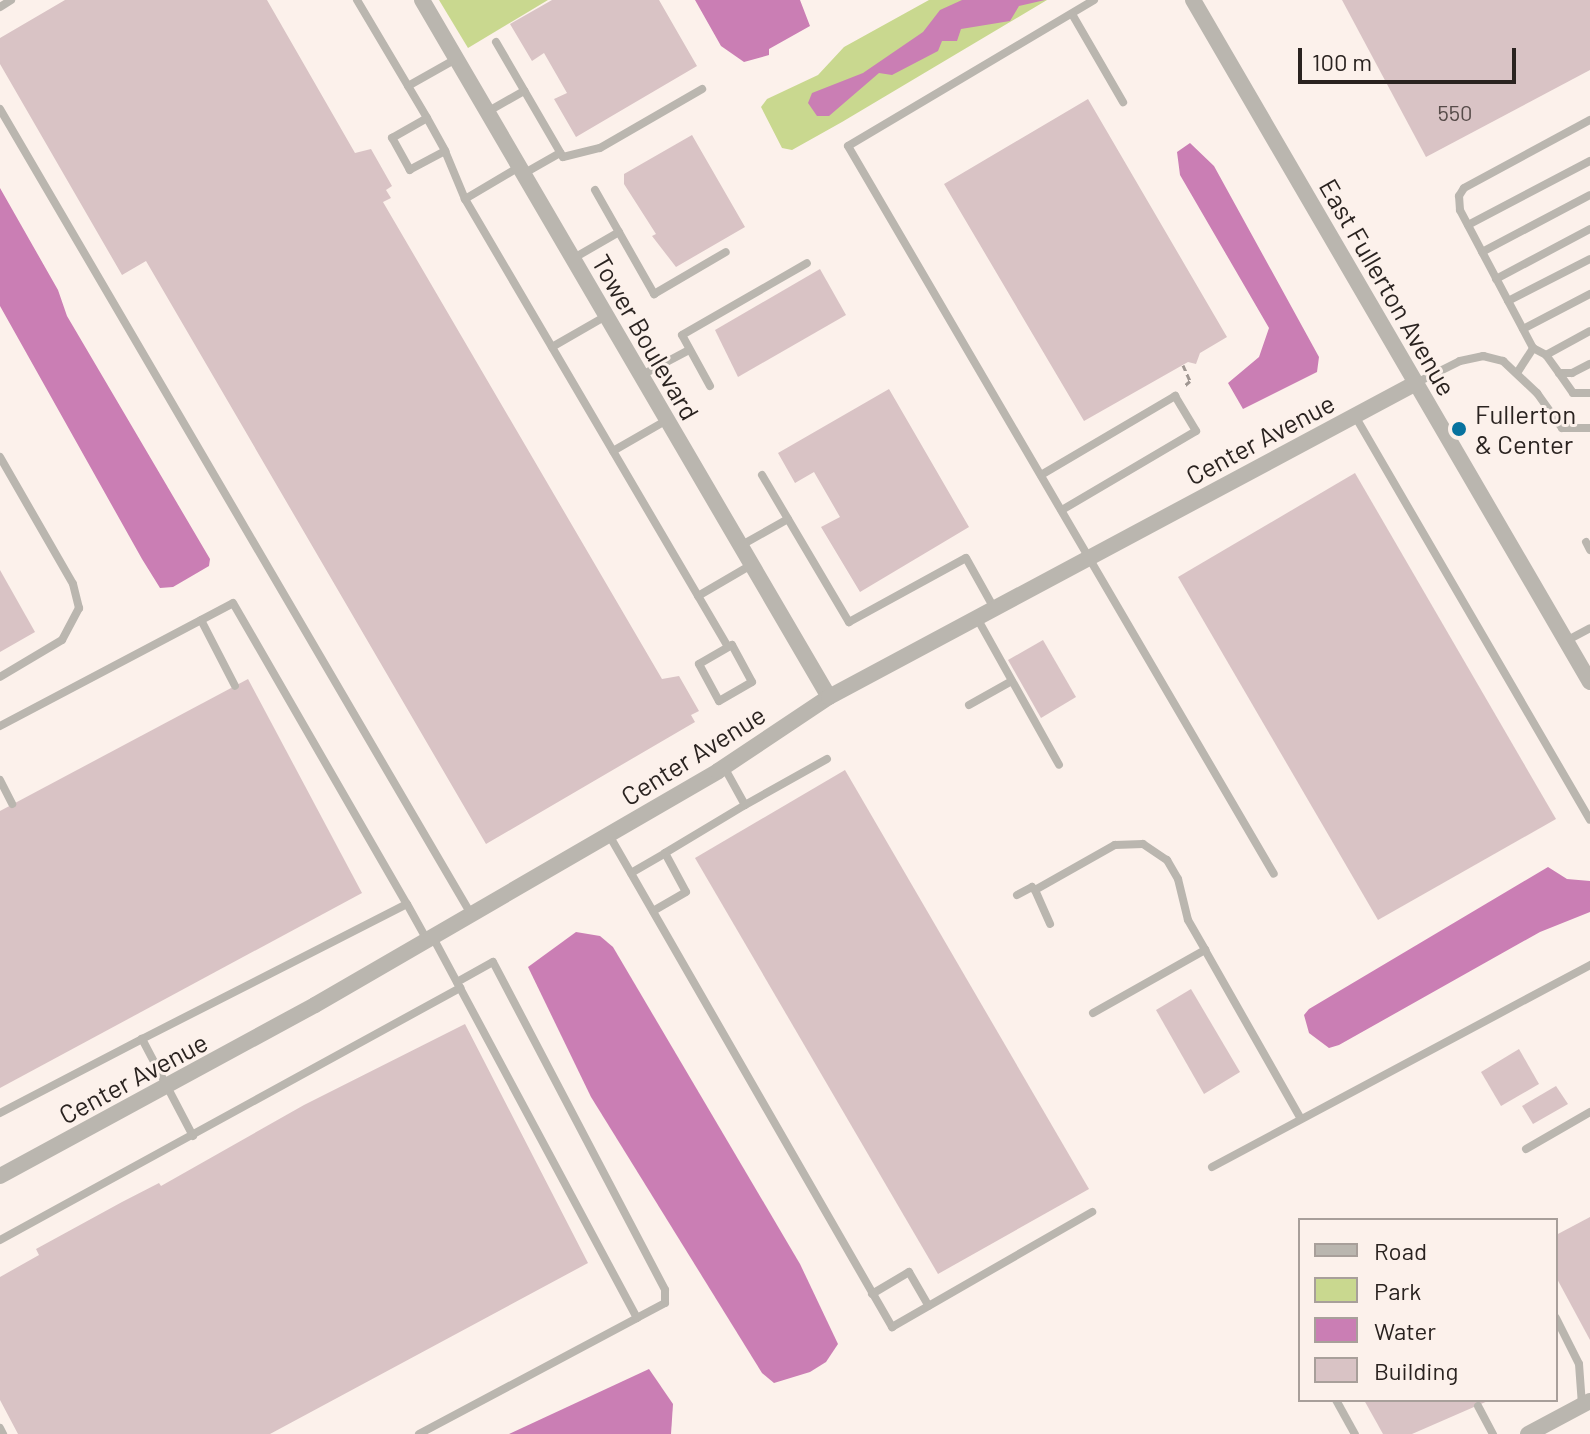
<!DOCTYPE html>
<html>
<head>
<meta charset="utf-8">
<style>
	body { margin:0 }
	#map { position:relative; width:1590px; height:1434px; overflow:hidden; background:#fcf1eb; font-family:Barlow,sans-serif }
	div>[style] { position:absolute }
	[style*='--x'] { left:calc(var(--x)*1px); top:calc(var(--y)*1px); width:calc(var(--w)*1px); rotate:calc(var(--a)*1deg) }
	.green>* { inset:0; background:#c9d88f }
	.water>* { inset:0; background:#ca7eb4 }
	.building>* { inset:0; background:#d9c3c5 }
	.path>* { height:3px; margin-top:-1.5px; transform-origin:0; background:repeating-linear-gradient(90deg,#a09792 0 6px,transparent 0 10px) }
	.lane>* { height:8px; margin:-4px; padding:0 4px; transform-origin:4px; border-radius:4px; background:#bab6af }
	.street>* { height:16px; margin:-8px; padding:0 8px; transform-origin:8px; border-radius:8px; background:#bab6af }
	.dots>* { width:22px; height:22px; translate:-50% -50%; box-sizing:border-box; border:4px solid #fcf1eb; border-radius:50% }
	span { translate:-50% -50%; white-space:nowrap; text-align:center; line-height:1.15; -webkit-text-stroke:6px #fcf1eb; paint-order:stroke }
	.number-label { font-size:22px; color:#564b49 }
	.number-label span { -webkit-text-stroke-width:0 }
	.street-label { font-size:26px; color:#2a2320 }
	.poi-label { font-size:26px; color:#2a2320 }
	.left { translate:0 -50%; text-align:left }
	.legend { position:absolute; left:1298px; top:1218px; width:260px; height:184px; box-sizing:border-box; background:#fcf1eb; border:2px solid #a89f9a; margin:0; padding:10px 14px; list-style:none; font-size:24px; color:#2a2320 }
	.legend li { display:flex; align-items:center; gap:16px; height:40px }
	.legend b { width:40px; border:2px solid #a89f9a }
	.scale { position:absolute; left:1298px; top:48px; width:218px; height:36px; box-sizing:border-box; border:4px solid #2a2320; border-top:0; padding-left:10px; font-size:24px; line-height:28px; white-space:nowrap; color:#2a2320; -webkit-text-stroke:6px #fcf1eb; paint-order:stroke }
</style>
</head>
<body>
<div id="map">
	<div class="green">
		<i style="clip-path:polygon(439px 0,548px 0,468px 48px)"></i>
		<i style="clip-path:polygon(929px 0,1047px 0,842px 122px,792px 150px,782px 148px,761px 107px,767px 99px,818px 75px,844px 47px)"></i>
	</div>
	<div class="water">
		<i style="clip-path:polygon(695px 0,800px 0,810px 26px,769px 49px,769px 55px,744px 62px,721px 46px)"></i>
		<i style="clip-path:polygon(962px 0,1045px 0,1019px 6px,1010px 21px,961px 29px,957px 41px,942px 41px,938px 51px,892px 75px,879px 73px,829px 116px,817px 116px,808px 103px,812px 93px,863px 73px,923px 32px,940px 10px)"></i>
		<i style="clip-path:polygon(1190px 143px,1214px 166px,1319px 357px,1317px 372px,1243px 409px,1228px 383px,1259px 357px,1269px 328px,1180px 175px,1177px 152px)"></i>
		<i style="clip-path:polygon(0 188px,58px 290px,67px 316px,210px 559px,209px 566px,173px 587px,160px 588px,142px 559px,0 306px)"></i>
		<i style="clip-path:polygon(1548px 867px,1567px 879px,1590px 881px,1590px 912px,1540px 932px,1339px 1045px,1329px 1048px,1309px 1033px,1304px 1015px,1309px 1009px)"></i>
		<i style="clip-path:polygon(576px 932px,600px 936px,613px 947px,800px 1264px,838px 1344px,826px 1362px,810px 1372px,774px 1383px,762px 1373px,591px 1097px,528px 967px)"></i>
		<i style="clip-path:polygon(649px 1369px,673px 1404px,671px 1434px,509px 1434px)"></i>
	</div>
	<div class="building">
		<i style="clip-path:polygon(65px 0,267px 0,355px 153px,371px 149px,392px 186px,386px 190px,391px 198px,383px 202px,662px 679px,679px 676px,699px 711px,691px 715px,695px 722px,486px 844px,146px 261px,122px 275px,0 64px,0 38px)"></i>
		<i style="clip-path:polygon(552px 0,659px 0,697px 66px,576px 137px,554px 99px,567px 93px,544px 53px,532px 61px,510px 24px)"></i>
		<i style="clip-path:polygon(1342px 0,1590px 0,1590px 70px,1426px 157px)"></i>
		<i style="clip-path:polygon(1088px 99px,1227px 337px,1200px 353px,1196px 364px,1188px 362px,1084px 421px,944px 184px)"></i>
		<i style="clip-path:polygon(692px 135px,745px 227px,676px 267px,652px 236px,656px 234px,624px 184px,624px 174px)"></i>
		<i style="clip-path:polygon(820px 269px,846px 315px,738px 377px,715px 330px)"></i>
		<i style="clip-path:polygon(889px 389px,969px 527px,860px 592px,821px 527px,840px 517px,814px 472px,795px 483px,778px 453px)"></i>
		<i style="clip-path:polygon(1355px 473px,1556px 819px,1378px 920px,1178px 577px)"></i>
		<i style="clip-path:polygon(0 570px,35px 632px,0 652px)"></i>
		<i style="clip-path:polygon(1043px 640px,1076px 697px,1041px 718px,1008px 660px)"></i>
		<i style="clip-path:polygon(248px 679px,362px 893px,0 1088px,0 811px)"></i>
		<i style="clip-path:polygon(845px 770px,1089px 1189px,938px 1274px,695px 858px)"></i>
		<i style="clip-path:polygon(1191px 989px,1240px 1072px,1204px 1094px,1156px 1010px)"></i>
		<i style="clip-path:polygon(465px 1024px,588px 1263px,270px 1434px,18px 1434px,0 1400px,0 1277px,39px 1255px,36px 1249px,122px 1202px,159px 1183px,161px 1186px,304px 1105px)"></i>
		<i style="clip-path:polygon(1519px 1049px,1539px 1084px,1501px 1106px,1481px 1072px)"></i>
		<i style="clip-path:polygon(1556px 1086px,1568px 1104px,1533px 1124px,1522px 1106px)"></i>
		<i style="clip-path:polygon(1590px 1217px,1590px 1340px,1556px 1277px,1556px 1235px)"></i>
		<i style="clip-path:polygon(1364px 1400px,1490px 1400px,1412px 1434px,1383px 1434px)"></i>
	</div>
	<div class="path">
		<i style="--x:1183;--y:365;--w:17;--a:66"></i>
		<i style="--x:1190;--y:381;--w:9;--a:139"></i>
	</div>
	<div class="lane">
		<i style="--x:357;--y:0;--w:137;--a:59.3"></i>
		<i style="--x:1094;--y:0;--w:286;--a:149.3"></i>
		<i style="--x:848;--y:146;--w:843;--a:59.67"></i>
		<i style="--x:0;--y:7;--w:13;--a:-32"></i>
		<i style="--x:1072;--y:14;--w:102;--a:59.9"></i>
		<i style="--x:496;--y:42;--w:133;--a:59.8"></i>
		<i style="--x:563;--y:157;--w:38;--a:-14"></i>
		<i style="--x:600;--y:148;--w:118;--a:-30"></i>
		<i style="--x:408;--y:86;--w:55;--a:-29.4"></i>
		<i style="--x:0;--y:109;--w:933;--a:59.67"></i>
		<i style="--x:487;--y:112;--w:43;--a:-29.6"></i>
		<i style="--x:427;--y:118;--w:38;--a:61"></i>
		<i style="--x:445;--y:151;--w:40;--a:152"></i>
		<i style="--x:410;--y:170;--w:37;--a:-119"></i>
		<i style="--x:392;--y:138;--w:40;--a:-29.7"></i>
		<i style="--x:445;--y:151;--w:52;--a:67.4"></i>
		<i style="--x:519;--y:167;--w:63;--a:149.3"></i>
		<i style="--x:465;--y:199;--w:519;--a:59.58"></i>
		<i style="--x:523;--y:174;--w:43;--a:-29.6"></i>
		<i style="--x:595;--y:190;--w:120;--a:60.4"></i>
		<i style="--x:654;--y:294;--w:83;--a:-30.3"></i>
		<i style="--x:1468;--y:225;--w:138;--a:-27.7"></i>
		<i style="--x:1482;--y:252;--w:122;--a:-27.8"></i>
		<i style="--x:574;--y:258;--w:52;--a:-30"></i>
		<i style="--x:1496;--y:279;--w:106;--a:-28"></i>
		<i style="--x:1508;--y:301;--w:92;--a:-27.1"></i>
		<i style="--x:1523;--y:329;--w:76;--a:-27.6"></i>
		<i style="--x:552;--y:347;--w:62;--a:-29.9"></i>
		<i style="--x:1533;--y:348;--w:15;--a:28"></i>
		<i style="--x:1546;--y:355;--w:50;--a:-28.6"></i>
		<i style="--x:1546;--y:355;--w:22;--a:54"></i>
		<i style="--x:1559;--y:373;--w:13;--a:0"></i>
		<i style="--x:1572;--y:373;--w:20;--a:-27"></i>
		<i style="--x:1517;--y:373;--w:30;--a:-57"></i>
		<i style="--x:1533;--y:348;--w:156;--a:-117.9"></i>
		<i style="--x:1460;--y:210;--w:14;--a:-94"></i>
		<i style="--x:1459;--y:196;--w:9;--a:-58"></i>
		<i style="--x:1464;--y:188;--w:143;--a:-28.4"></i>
		<i style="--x:1559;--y:373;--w:24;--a:55"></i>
		<i style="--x:1573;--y:393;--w:17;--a:0"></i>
		<i style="--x:642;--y:375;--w:53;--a:-28"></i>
		<i style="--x:1416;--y:383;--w:49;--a:-26.6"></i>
		<i style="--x:1460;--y:361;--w:24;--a:-12"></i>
		<i style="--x:1483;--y:356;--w:21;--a:14"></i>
		<i style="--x:1503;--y:361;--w:47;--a:43.3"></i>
		<i style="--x:1537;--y:393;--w:43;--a:54.5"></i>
		<i style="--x:1562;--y:428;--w:28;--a:0"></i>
		<i style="--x:710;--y:386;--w:58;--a:-118.8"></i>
		<i style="--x:682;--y:335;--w:144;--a:-29.9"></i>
		<i style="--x:1355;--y:416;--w:467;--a:59.8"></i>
		<i style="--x:613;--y:451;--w:62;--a:-29.9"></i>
		<i style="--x:0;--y:457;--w:146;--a:60.1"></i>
		<i style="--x:73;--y:584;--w:25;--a:76"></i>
		<i style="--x:79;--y:608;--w:36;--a:118"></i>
		<i style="--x:62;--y:640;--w:72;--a:149.2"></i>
		<i style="--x:762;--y:475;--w:171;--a:59.4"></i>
		<i style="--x:849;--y:622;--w:133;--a:-28.7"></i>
		<i style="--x:966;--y:558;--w:57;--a:60.8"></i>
		<i style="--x:1041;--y:475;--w:156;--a:-30.5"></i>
		<i style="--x:1175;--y:396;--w:41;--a:59"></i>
		<i style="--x:1196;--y:431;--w:156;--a:149.5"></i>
		<i style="--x:1586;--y:542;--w:9;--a:63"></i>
		<i style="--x:740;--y:546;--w:55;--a:-29.4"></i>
		<i style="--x:698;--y:596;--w:61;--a:-30.3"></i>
		<i style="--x:977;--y:618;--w:168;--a:60.8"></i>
		<i style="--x:201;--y:620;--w:74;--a:62.7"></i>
		<i style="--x:1566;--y:641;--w:27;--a:-28"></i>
		<i style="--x:732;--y:645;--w:42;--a:61.6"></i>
		<i style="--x:752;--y:682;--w:38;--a:150"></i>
		<i style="--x:719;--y:701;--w:42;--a:-118.4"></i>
		<i style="--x:699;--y:664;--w:38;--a:-30"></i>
		<i style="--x:969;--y:705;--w:49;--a:-29.2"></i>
		<i style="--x:0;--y:726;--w:263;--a:-27.8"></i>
		<i style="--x:233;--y:603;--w:348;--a:60"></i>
		<i style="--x:0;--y:780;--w:27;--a:63"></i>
		<i style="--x:745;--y:805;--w:94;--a:-29.3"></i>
		<i style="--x:609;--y:835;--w:568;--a:60.09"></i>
		<i style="--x:892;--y:1327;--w:231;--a:-29.9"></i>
		<i style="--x:665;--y:853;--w:93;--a:-31"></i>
		<i style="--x:745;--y:805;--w:43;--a:-118.9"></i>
		<i style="--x:631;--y:873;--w:39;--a:-30"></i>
		<i style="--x:665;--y:853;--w:44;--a:61.7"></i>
		<i style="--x:686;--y:892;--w:38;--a:150"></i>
		<i style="--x:1035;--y:890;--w:37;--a:66"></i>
		<i style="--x:1017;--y:895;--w:17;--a:-28"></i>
		<i style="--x:1032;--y:887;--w:4;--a:45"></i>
		<i style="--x:1035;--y:890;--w:92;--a:-29.4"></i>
		<i style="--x:1115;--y:845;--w:28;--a:-2"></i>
		<i style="--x:1143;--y:844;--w:29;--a:34"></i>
		<i style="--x:1167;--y:860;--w:22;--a:60"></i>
		<i style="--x:1178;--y:879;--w:42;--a:76.3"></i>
		<i style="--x:1188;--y:920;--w:34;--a:60"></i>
		<i style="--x:457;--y:982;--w:41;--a:-29.1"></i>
		<i style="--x:493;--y:962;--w:370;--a:62.3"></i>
		<i style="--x:665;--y:1290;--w:13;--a:90"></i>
		<i style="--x:665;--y:1303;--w:32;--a:152"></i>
		<i style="--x:1093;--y:1013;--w:129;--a:-29.4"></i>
		<i style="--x:1205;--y:950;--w:192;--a:60.4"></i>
		<i style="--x:0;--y:1113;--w:160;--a:-27.5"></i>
		<i style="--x:193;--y:1136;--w:110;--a:-117.7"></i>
		<i style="--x:142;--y:1039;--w:297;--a:-27"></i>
		<i style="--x:407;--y:904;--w:41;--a:60.9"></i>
		<i style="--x:1526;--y:1149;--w:74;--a:-30"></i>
		<i style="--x:1212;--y:1167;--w:429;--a:-28.1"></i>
		<i style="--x:0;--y:1240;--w:525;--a:-28.72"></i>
		<i style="--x:872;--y:1294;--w:43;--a:-30.7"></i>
		<i style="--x:909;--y:1272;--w:39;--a:60"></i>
		<i style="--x:1556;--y:1318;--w:51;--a:63.4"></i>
		<i style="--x:1579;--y:1364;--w:41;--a:85.8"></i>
		<i style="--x:1336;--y:1400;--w:39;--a:61"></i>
		<i style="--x:1478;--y:1406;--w:32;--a:62"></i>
		<i style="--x:0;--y:1428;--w:7;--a:63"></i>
		<i style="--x:419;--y:1434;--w:247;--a:-28"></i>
		<i style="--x:637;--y:1318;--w:432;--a:-118.2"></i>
	</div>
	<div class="street">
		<i style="--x:422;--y:0;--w:807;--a:59.72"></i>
		<i style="--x:1193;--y:0;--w:789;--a:59.8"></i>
		<i style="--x:0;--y:1176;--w:358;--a:-28.5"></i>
		<i style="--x:315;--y:1005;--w:466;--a:-30.1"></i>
		<i style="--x:718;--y:771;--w:133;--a:-33.7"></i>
		<i style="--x:829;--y:697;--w:666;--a:-28.14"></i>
		<i style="--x:1528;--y:1434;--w:70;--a:-28"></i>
	</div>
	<div class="dots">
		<i style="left:1459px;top:429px;background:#07729e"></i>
	</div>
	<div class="number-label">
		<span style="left:1455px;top:113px">550</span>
	</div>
	<div class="street-label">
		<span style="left:1388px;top:287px;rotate:60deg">East Fullerton Avenue</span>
		<span style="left:646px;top:337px;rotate:60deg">Tower Boulevard</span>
		<span style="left:1260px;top:439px;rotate:-28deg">Center Avenue</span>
		<span style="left:693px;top:755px;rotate:-32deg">Center Avenue</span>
		<span style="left:133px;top:1078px;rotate:-28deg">Center Avenue</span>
	</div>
	<div class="poi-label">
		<span class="left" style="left:1475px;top:429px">Fullerton<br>&amp; Center</span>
	</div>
	<ul class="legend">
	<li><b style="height:10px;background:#bab6af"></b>Road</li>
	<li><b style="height:22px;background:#c9d88f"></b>Park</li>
	<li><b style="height:22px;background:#ca7eb4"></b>Water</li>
	<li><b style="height:22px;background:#d9c3c5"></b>Building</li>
	</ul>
	<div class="scale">100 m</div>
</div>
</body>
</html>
